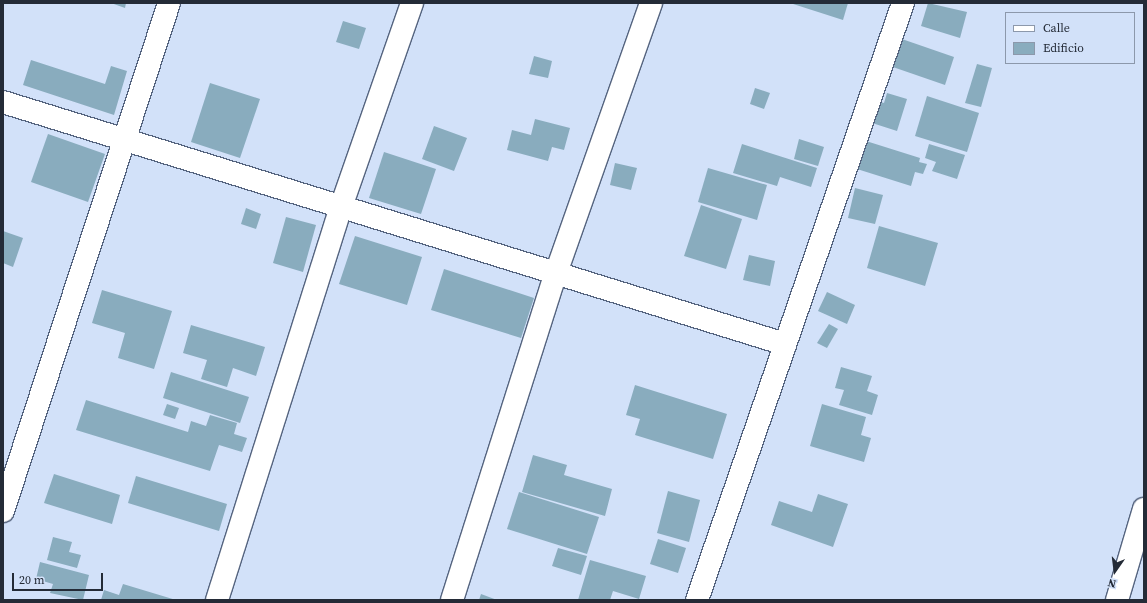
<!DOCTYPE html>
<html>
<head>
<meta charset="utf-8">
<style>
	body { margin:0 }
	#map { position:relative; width:1147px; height:603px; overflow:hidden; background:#d2e1f9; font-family:"Source Serif 4",serif }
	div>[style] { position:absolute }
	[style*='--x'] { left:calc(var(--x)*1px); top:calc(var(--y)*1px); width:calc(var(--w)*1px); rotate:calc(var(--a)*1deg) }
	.building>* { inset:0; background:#89acbe }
	.roads { filter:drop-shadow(1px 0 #55647f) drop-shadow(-1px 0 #55647f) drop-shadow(0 1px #55647f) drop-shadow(0 -1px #55647f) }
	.minor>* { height:22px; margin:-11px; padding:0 11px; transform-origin:11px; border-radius:11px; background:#fff }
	span { translate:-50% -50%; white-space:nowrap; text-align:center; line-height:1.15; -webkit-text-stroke:3.5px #d2e1f9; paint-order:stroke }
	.frame { position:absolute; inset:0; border:4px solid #242b37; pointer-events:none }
	.legend { position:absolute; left:1005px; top:12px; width:130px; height:52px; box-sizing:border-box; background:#d2e1f9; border:1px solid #8c98ab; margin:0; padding:5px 7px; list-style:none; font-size:12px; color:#242b37 }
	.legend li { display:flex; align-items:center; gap:8px; height:20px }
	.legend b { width:20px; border:1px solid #8c98ab }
	.north { position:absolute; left:1095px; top:551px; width:40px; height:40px; -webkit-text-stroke:3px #d2e1f9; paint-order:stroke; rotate:194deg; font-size:11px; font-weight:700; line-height:16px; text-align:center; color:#242b37 }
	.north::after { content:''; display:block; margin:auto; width:14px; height:18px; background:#242b37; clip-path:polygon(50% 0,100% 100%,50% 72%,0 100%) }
	.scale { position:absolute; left:12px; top:573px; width:91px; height:18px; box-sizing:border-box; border:2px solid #242b37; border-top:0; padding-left:5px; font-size:12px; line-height:14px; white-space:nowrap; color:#242b37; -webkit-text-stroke:3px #d2e1f9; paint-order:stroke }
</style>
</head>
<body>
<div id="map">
	<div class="building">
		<i style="clip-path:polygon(111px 3px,126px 3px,125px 8px)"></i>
		<i style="clip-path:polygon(790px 3px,848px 3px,843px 20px)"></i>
		<i style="clip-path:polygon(928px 3px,967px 12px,960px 38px,921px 26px)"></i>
		<i style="clip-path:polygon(343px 21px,366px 28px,359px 49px,336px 42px)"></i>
		<i style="clip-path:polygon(899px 38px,954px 57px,945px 85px,890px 66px)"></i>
		<i style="clip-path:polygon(534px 56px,552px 61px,548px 78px,529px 74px)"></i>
		<i style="clip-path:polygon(31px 60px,105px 84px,111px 66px,127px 71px,114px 115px,23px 85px)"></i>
		<i style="clip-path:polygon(977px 64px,992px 68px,981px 107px,965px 103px)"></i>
		<i style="clip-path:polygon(210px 83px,260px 99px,240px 158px,191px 142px)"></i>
		<i style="clip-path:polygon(755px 88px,770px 93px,764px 109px,750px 104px)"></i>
		<i style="clip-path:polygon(887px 93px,907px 99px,897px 131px,869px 122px,876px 101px,884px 103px)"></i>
		<i style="clip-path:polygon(927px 96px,979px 113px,967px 152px,915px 136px)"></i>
		<i style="clip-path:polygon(535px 119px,570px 128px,564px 150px,552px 147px,548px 161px,507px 150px,512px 130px,531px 135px)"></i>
		<i style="clip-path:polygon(434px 126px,467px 138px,454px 171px,422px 159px)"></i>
		<i style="clip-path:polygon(48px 134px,105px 154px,88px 202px,31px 182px)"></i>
		<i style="clip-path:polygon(799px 139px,824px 147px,818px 166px,794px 159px)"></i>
		<i style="clip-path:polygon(866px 141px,920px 158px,919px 162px,927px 164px,923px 174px,915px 172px,911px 186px,857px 169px)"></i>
		<i style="clip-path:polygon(742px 144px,817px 168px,811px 187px,780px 177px,777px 186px,733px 173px)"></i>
		<i style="clip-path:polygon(929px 144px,965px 155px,957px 179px,932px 171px,936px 162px,925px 158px)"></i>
		<i style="clip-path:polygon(384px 152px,436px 169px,421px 214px,369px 198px)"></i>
		<i style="clip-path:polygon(615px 163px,637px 168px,631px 190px,610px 185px)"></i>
		<i style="clip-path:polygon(708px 168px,767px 185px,757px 220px,698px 202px)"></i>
		<i style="clip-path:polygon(855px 188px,883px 195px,875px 224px,848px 218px)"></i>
		<i style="clip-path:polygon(701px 205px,742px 219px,726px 269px,684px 256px)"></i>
		<i style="clip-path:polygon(246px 208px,261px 214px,256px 229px,241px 224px)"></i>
		<i style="clip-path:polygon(286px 217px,316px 225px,303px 272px,273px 263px)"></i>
		<i style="clip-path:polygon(879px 226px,938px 243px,925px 286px,867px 268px)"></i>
		<i style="clip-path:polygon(3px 231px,23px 238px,13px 267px,3px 263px)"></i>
		<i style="clip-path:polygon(355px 236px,422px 257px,407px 305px,339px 284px)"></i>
		<i style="clip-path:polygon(749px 255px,775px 261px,770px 286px,743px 280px)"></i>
		<i style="clip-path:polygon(444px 269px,534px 298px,521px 338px,431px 310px)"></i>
		<i style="clip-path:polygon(102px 290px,172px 311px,154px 369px,118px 358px,125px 333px,92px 323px)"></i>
		<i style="clip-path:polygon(827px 292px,855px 305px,847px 324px,818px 311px)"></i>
		<i style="clip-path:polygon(829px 324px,838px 329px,827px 348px,817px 343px)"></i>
		<i style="clip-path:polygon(191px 325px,265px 347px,256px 376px,233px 368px,227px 387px,201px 379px,207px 360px,183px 353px)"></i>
		<i style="clip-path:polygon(841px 367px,872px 376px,867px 391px,878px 395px,872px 415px,839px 405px,844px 390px,835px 388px)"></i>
		<i style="clip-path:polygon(171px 372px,249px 397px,240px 423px,163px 398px)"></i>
		<i style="clip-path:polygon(635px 385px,727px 414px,713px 459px,635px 435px,640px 419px,626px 415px)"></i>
		<i style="clip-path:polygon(86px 400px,188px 432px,191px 421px,206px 426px,210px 415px,237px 423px,234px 434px,247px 438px,242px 452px,219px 445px,210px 471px,76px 430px)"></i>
		<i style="clip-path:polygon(167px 404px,179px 408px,175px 419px,163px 415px)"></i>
		<i style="clip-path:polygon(822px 404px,866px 417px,861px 435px,871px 438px,864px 462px,810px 446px)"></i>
		<i style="clip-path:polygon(533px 455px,567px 465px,564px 475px,612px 489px,605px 516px,522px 492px)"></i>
		<i style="clip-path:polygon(54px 474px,120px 495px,112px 524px,44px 503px)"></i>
		<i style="clip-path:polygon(136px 476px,227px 504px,219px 531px,128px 503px)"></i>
		<i style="clip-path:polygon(668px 491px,700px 500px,689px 542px,657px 533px)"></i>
		<i style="clip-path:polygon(519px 492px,599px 517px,587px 554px,507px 529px)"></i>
		<i style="clip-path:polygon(818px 494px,848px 504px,833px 547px,771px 525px,779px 501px,812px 512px)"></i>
		<i style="clip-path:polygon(53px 537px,72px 542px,69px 552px,81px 555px,77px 568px,47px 560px)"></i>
		<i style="clip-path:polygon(658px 539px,686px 548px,678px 573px,650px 564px)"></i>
		<i style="clip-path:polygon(558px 548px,587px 556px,581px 575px,552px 566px)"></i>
		<i style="clip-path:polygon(590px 560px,646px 576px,639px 599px,613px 591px,610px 600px,578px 600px)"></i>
		<i style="clip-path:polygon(40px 562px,89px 575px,83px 600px,50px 593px,53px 584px,36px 579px)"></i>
		<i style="clip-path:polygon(123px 584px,176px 600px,101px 600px,104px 590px,119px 595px)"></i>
		<i style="clip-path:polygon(481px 594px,497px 600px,479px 600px)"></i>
	</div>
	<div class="roads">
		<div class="minor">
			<i style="--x:3;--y:102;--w:819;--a:17.2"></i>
			<i style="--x:3;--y:511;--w:534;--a:-71.9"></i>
			<i style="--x:217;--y:600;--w:412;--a:-72.5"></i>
			<i style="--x:341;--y:207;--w:216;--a:-70.8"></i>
			<i style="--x:452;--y:600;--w:343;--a:-72.4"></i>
			<i style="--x:556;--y:273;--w:286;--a:-70.6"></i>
			<i style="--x:697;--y:600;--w:632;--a:-70.96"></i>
			<i style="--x:1117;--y:600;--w:95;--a:-73.5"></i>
		</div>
	</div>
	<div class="frame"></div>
	<ul class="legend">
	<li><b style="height:5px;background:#fff"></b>Calle</li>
	<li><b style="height:11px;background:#89acbe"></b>Edificio</li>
	</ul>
	<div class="north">N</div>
	<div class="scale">20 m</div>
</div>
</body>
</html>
